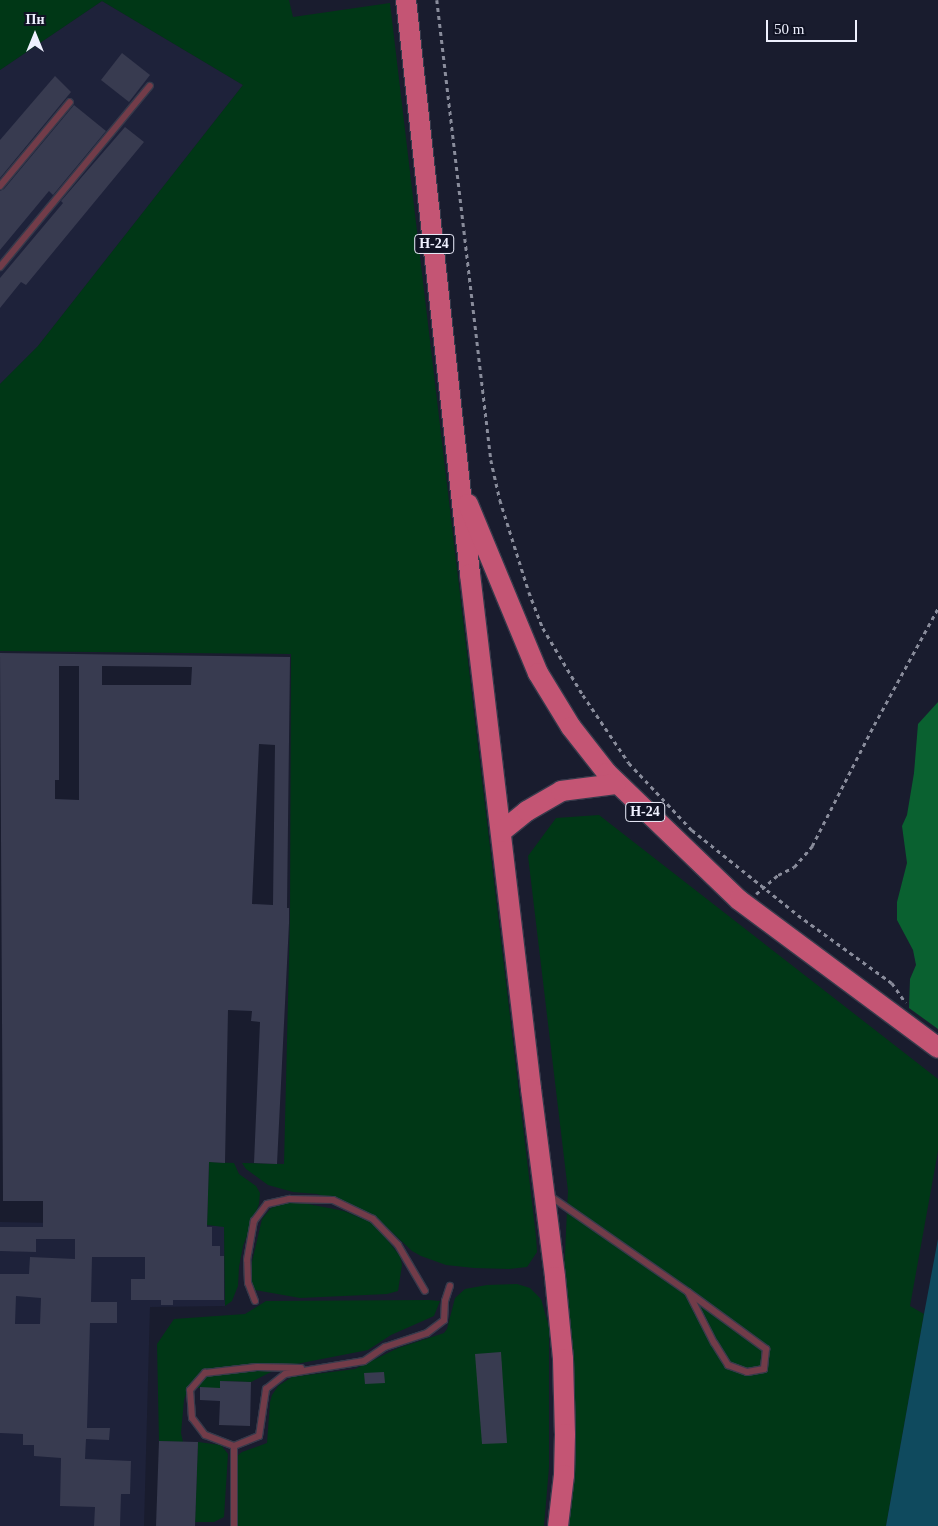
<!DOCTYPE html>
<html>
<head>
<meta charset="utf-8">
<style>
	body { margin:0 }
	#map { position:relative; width:938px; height:1526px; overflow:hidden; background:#191c2e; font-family:"Times New Roman",serif }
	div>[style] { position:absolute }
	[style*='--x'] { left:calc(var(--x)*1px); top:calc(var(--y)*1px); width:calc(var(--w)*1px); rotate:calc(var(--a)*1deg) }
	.built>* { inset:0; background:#1e223a }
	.green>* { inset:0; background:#003716 }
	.forest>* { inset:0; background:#0a6130 }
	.water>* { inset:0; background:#0f4a5e }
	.building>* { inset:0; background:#383b50 }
	.path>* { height:2.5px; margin-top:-1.25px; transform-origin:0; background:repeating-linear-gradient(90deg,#898c9b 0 4px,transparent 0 8px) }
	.roads { filter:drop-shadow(1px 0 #373a4b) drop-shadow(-1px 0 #373a4b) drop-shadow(0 1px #373a4b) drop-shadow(0 -1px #373a4b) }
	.service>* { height:6px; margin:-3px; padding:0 3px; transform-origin:3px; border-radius:3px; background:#723c49 }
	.primary>* { height:20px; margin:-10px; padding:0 10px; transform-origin:10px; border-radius:10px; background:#c45574 }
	span { translate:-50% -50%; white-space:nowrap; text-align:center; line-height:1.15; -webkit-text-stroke:4.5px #101324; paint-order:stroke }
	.shield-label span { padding:1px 4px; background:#101324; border:1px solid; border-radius:4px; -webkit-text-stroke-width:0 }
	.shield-label { font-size:14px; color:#eef0fe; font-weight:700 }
	.north { position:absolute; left:10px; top:10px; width:50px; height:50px; -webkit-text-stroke:4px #101324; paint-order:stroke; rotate:0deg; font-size:14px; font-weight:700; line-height:20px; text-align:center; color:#eef0fe }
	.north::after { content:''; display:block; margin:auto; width:18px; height:22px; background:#eef0fe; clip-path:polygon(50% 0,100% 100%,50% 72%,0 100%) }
	.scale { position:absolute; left:766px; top:20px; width:91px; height:22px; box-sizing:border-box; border:2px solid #eef0fe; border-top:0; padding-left:6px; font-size:15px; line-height:18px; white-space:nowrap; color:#eef0fe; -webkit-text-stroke:4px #101324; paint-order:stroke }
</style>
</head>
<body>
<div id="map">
	<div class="built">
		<i style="clip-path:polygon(102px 1px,243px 85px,38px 346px,0 384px,0 70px)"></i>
		<i style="clip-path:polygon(0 1222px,224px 1226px,225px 1306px,150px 1307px,144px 1526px,0 1526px)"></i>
	</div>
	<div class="green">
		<i style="clip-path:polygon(0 0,289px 0,293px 17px,390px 3px,536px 1236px,537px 1252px,527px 1267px,509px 1269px,474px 1268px,446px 1265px,421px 1256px,412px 1251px,379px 1220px,352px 1205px,317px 1194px,293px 1192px,268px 1185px,246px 1169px,242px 1163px,284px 1164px,290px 917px,291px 654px,0 651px,0 384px,38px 346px,243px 85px,102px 1px,0 70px)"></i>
		<i style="clip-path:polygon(599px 815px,938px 1079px,938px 1151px,910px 1306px,924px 1314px,886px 1526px,567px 1526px,576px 1455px,564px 1272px,568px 1191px,528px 856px,556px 818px)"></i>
		<i style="clip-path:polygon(209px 1162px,234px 1163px,239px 1174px,256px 1186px,260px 1193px,259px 1204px,243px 1246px,239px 1267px,238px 1286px,232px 1301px,225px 1306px,224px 1227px,207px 1225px)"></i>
		<i style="clip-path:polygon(287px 1203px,303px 1203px,344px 1211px,368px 1221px,377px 1227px,400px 1256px,402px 1265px,398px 1291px,387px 1294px,300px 1298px,255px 1290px,252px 1286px,251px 1266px,262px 1219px,271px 1208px)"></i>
		<i style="clip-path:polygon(517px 1284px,530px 1288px,541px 1299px,549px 1327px,549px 1467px,544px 1526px,236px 1526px,236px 1457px,242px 1452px,267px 1443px,270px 1402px,272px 1395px,278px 1386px,292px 1377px,355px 1369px,398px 1348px,444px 1333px,447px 1329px,455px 1298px,465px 1289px,487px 1285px)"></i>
		<i style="clip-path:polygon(429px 1300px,440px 1301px,434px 1316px,391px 1335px,368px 1350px,281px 1367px,251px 1382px,221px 1381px,220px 1388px,188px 1388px,184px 1400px,181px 1433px,183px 1442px,159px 1441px,157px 1344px,174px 1319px,245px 1314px,266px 1301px)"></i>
		<i style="clip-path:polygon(198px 1442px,221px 1445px,228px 1454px,224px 1517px,214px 1522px,195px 1522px)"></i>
	</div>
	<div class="forest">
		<i style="clip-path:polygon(938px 702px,938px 1029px,909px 1008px,910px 979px,916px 965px,913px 950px,897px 920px,897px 902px,907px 863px,902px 826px,907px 815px,914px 773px,918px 724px)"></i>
	</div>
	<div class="water">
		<i style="clip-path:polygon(938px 1239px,938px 1526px,886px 1526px,924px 1314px)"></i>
	</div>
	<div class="building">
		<i style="clip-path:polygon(122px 53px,150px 75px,129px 102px,101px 80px)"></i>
		<i style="clip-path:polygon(55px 76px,71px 92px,0 178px,0 140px)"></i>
		<i style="clip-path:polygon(74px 105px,106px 131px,53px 195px,49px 191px,0 250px,0 191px,4px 189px)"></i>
		<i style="clip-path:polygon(125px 127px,144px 142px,26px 285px,21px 282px,0 308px,0 278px,63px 203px,61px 201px)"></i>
		<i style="clip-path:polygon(evenodd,0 653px,290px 657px,287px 908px,289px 908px,289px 923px,277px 1164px,254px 1163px,260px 1022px,251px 1021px,252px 1011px,228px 1010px,225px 1163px,209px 1162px,207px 1227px,212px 1227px,212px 1246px,220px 1246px,220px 1256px,224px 1256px,224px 1300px,173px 1300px,173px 1305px,161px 1305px,161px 1300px,131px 1300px,131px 1279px,145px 1279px,145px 1257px,92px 1257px,91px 1302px,117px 1302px,117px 1323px,90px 1323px,87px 1428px,110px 1428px,109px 1440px,86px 1439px,85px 1459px,131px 1461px,130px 1494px,121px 1494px,120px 1526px,94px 1526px,95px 1507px,60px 1506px,61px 1458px,34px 1456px,34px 1445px,23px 1445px,23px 1434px,0 1433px,0 1274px,29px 1274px,30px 1257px,75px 1259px,75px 1239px,36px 1239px,36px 1252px,0 1251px,0 1227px,43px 1227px,43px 1201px,3px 1201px,0 653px,59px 666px,79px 666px,79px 800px,55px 799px,55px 780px,59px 780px,59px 666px,0 653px,102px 666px,192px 667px,191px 685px,102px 685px,102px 666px,0 653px,259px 744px,275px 745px,273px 905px,252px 904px,259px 744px,0 653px,16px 1296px,41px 1298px,40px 1324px,15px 1324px,16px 1296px)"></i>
		<i style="clip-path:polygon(501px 1352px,507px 1443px,482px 1444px,475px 1354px)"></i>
		<i style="clip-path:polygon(384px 1372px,385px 1383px,365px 1384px,364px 1373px)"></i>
		<i style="clip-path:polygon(220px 1381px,251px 1382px,250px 1426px,219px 1425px,220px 1401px,200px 1400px,200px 1387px,220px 1388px)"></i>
		<i style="clip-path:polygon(159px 1441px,198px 1442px,195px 1526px,156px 1526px)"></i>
	</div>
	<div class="path">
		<i style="--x:437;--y:0;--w:463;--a:83.3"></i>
		<i style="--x:491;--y:460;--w:41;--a:77.3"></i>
		<i style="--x:500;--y:500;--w:96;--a:72.5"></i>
		<i style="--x:529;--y:592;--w:39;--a:69"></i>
		<i style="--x:543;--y:628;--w:78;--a:59.2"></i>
		<i style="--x:583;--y:695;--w:82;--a:55.9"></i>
		<i style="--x:629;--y:763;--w:92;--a:46.8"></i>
		<i style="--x:692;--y:830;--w:136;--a:38.7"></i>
		<i style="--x:798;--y:915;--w:116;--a:35.9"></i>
		<i style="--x:892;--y:983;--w:24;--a:55"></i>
		<i style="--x:756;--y:894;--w:29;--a:-41"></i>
		<i style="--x:778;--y:875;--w:18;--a:-27"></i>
		<i style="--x:794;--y:867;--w:28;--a:-49"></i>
		<i style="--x:812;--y:846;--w:136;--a:-62.9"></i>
		<i style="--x:874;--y:725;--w:133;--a:-61.3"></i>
	</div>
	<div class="roads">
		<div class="service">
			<i style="--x:0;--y:186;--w:109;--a:-50.2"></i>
			<i style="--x:0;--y:267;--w:235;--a:-50.4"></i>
			<i style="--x:550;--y:1196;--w:168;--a:34.8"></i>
			<i style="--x:688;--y:1292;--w:97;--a:36.2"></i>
			<i style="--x:766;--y:1349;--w:20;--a:96"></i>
			<i style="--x:764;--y:1369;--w:17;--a:170"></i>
			<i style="--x:747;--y:1372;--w:20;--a:-160"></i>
			<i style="--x:728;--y:1365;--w:26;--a:-122"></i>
			<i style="--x:714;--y:1343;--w:57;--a:-117"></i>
			<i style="--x:255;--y:1301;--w:19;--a:-111"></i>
			<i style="--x:248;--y:1283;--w:23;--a:-92"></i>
			<i style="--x:247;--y:1260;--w:40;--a:-80"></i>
			<i style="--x:254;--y:1221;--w:21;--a:-53"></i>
			<i style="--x:267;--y:1204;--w:23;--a:-13"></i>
			<i style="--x:289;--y:1199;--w:44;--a:1.3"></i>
			<i style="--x:333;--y:1200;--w:44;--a:25.4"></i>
			<i style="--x:373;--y:1219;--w:36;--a:46"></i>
			<i style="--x:398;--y:1245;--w:53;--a:59.6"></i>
			<i style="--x:234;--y:1446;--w:31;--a:-159"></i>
			<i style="--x:205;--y:1435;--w:21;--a:-127"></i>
			<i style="--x:192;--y:1418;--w:28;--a:-94"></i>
			<i style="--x:190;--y:1390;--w:23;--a:-49"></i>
			<i style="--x:205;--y:1373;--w:52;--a:-6.6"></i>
			<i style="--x:257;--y:1367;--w:44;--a:1.3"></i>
			<i style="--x:234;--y:1526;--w:80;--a:-90"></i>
			<i style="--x:234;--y:1446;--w:27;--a:-22"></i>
			<i style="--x:259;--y:1436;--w:48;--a:-81.5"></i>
			<i style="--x:266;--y:1389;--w:24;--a:-38"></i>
			<i style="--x:285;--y:1374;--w:80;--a:-9.3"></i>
			<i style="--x:364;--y:1361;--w:25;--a:-34"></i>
			<i style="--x:385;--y:1347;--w:44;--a:-18.4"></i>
			<i style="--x:427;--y:1333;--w:21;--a:-37"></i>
			<i style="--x:444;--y:1320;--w:19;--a:-87"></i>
			<i style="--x:445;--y:1301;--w:16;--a:-72"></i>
		</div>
		<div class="primary">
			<i style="--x:406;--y:0;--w:578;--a:83.64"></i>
			<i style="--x:470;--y:574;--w:519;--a:83.24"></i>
			<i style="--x:531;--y:1089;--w:190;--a:82.7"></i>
			<i style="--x:555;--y:1277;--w:82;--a:84.4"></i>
			<i style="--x:563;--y:1359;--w:75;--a:88.5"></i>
			<i style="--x:565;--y:1434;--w:41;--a:91.4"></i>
			<i style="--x:564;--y:1475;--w:51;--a:96.7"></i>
			<i style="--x:468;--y:504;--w:183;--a:67.5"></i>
			<i style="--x:538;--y:673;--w:63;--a:58.6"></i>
			<i style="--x:571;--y:727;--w:58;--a:52"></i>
			<i style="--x:607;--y:773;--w:183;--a:43.9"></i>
			<i style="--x:739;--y:900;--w:248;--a:36.6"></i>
			<i style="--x:501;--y:832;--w:33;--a:-39"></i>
			<i style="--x:527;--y:811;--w:39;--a:-30"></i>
			<i style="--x:561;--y:791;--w:55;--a:-7.3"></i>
		</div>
	</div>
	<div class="shield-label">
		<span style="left:434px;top:244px">Н-24</span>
		<span style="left:645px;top:812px">Н-24</span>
	</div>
	<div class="north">Пн</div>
	<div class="scale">50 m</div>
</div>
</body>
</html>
